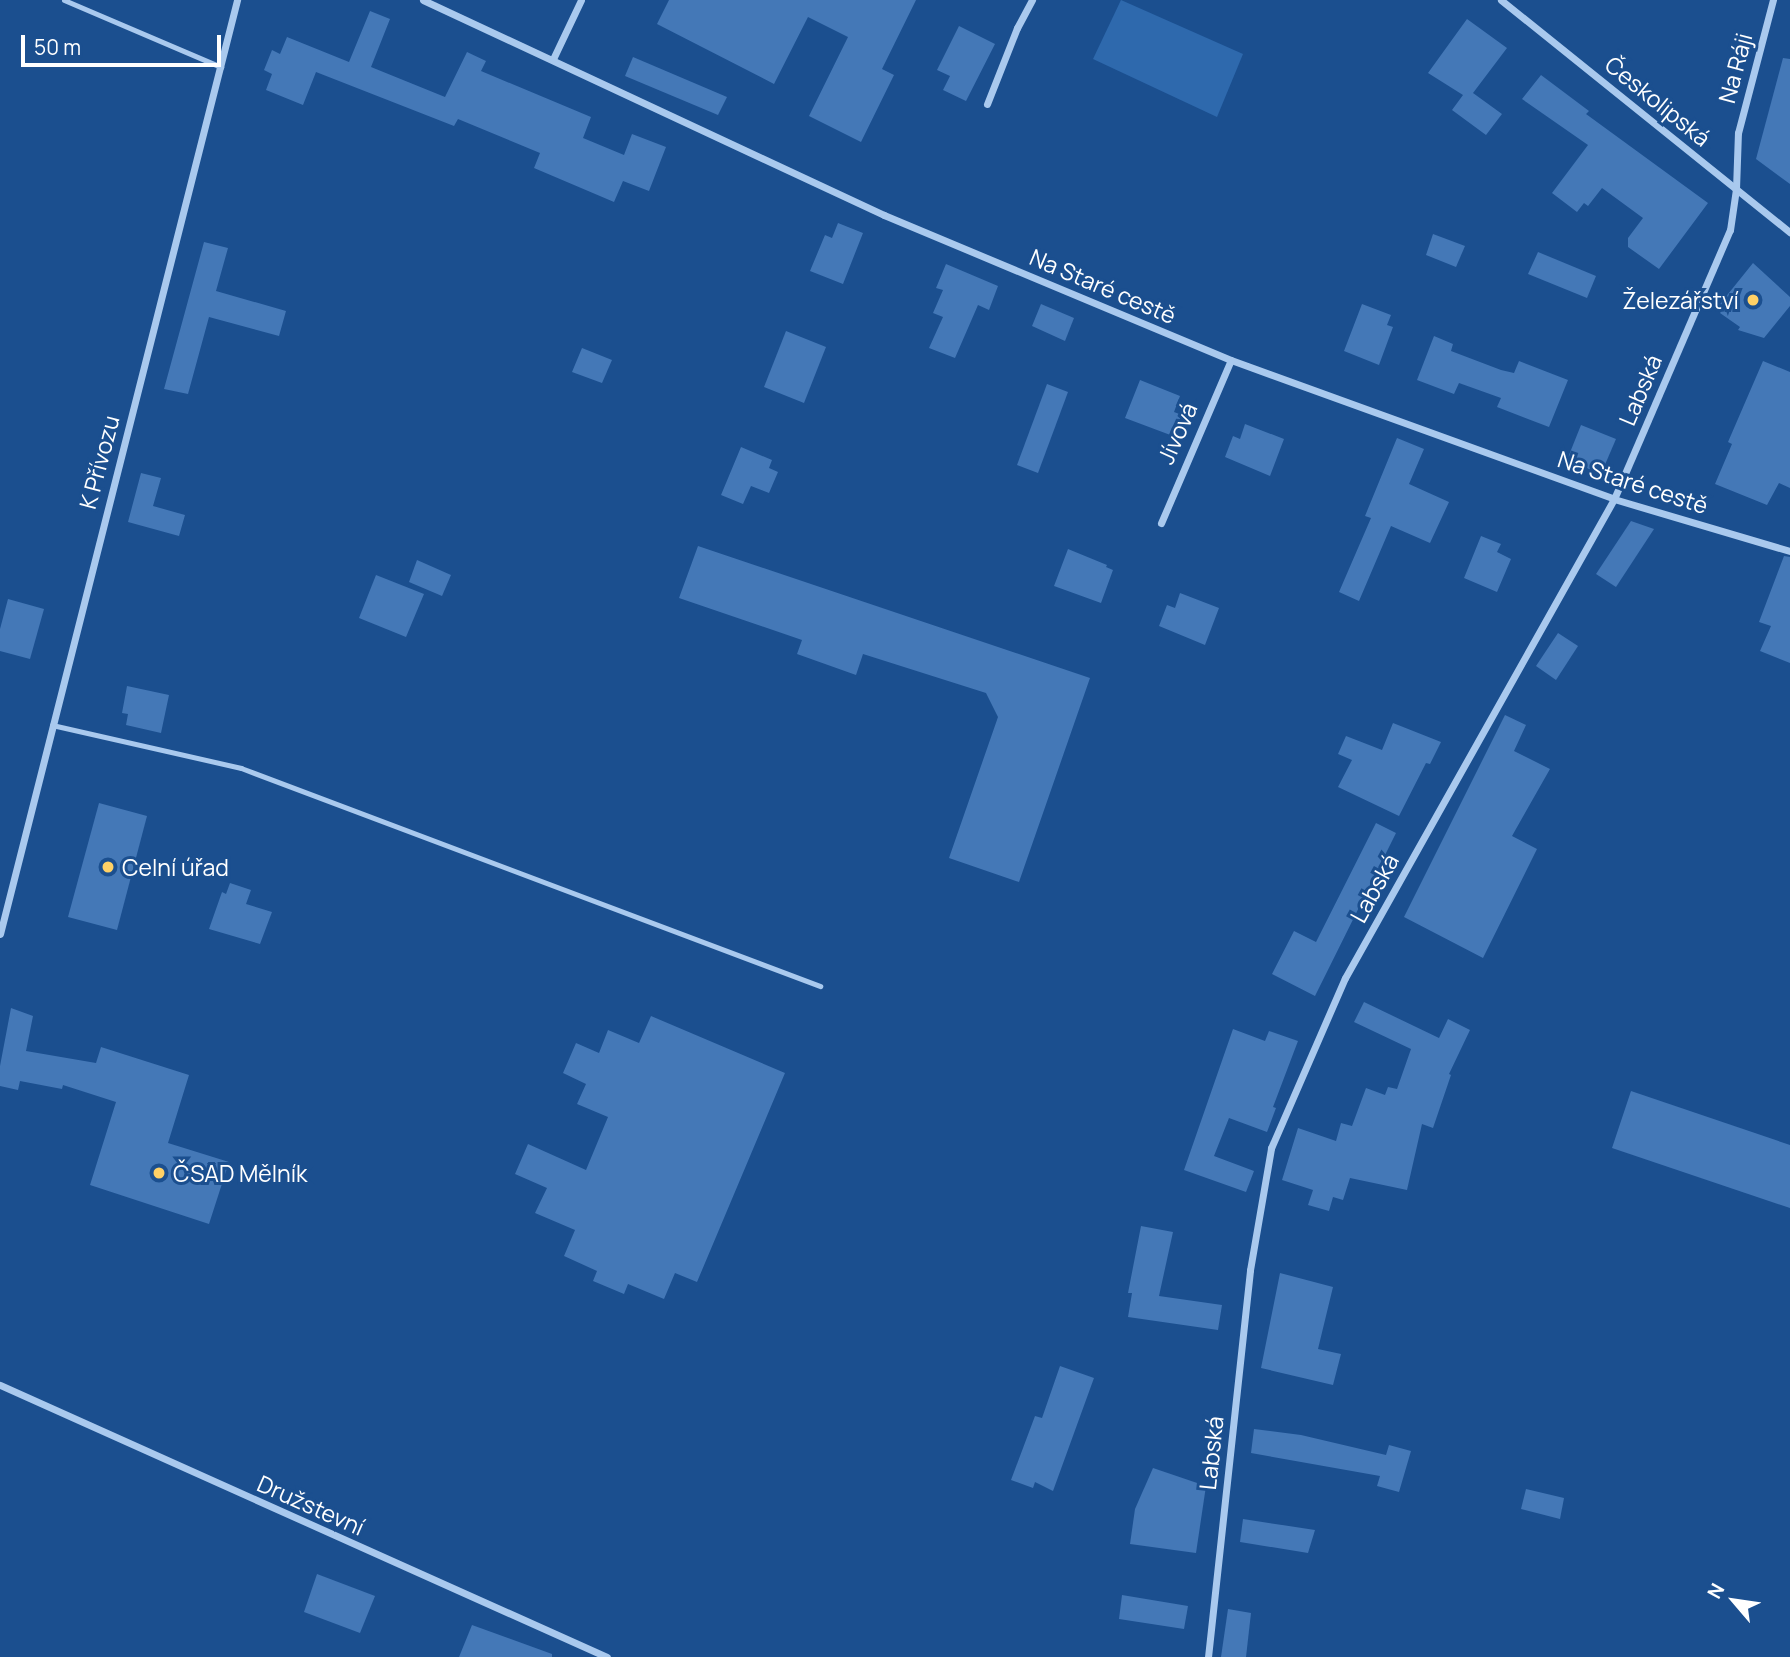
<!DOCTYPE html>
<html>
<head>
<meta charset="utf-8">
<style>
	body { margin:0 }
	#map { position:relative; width:1790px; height:1657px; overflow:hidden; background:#1b4f8f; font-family:Manrope,sans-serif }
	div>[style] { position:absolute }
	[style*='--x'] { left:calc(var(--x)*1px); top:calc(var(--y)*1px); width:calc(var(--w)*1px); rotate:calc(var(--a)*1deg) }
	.green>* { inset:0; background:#2e69ad }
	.building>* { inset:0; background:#4478b7 }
	.service>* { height:5px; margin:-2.5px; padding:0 2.5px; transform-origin:2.5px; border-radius:2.5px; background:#a9c9ee }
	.minor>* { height:7px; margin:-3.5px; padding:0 3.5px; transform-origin:3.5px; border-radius:3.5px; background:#a9c9ee }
	.dots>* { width:19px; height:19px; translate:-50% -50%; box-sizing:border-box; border:4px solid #1b4f8f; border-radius:50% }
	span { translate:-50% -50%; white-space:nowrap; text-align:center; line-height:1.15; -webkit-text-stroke:6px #1b4f8f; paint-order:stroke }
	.street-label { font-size:23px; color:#fff }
	.poi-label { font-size:23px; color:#fff }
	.right { translate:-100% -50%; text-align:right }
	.left { translate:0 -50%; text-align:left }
	.north { position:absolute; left:1699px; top:1566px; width:70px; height:70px; -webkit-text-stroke:5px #1b4f8f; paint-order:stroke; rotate:299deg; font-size:19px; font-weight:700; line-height:28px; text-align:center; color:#fff }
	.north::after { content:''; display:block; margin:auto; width:24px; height:32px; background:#fff; clip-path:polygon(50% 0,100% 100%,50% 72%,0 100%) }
	.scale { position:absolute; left:21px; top:35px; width:200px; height:32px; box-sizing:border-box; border:4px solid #fff; border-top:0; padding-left:9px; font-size:21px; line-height:24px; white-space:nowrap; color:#fff; -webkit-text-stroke:5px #1b4f8f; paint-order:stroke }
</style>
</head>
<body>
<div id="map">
	<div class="green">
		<i style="clip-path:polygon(1121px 0,1243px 54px,1217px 117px,1093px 59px)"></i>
	</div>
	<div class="building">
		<i style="clip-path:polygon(669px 0,916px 0,882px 69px,894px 75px,861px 142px,809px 116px,848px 37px,808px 17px,774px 84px,657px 24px)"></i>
		<i style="clip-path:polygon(370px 11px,390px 19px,371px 67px,445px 97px,467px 52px,486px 61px,481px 71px,591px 117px,583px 138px,624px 155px,632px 134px,666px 147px,649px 191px,623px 181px,614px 202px,534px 168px,540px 153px,458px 119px,454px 126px,316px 72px,303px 105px,266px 90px,272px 74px,264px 70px,272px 50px,280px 54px,287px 37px,349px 62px)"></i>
		<i style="clip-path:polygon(1467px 19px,1507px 48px,1473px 93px,1502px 114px,1486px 135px,1452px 110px,1463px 95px,1428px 73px)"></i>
		<i style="clip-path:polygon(959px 26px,995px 44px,966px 101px,943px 90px,950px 76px,937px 70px)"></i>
		<i style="clip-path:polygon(633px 57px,727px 97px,718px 115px,625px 76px)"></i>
		<i style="clip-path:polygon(1783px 58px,1790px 59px,1790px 184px,1756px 159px)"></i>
		<i style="clip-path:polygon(1541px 75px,1589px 111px,1586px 114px,1708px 203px,1659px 269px,1628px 247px,1628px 238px,1643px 218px,1602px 188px,1588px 206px,1584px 203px,1577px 212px,1552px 193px,1588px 145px,1522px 99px)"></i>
		<i style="clip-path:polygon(838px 223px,863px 233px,843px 284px,810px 271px,825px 235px,832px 238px)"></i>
		<i style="clip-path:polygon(1433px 234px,1465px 246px,1456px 267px,1426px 255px)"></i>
		<i style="clip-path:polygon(204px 242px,228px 248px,216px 291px,286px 311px,279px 336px,209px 317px,188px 394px,164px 389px)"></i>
		<i style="clip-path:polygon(1538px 252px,1596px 276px,1587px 298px,1528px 274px)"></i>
		<i style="clip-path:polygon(1753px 263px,1790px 297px,1790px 306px,1764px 338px,1738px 330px,1740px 327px,1720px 313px,1724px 308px,1720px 304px)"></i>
		<i style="clip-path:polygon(946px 264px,998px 286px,989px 310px,978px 305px,955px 358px,929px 348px,943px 317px,933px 313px,943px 290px,936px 288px)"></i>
		<i style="clip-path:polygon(1041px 304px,1074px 318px,1065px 341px,1032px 326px)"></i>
		<i style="clip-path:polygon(1362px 304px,1391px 315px,1387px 325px,1393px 327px,1379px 365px,1344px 351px)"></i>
		<i style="clip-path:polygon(786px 331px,826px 347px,804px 403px,764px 387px)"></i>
		<i style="clip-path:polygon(1434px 336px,1453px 344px,1451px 351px,1501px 370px,1514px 373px,1519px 361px,1568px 380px,1549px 427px,1497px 407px,1501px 398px,1459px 383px,1454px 394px,1417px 380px)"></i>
		<i style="clip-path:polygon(582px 348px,612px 360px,602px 383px,572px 372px)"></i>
		<i style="clip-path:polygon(1763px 361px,1790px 372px,1790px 488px,1779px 483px,1767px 505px,1715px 484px,1732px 444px,1728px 442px)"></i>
		<i style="clip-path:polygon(1140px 380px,1180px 396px,1174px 412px,1182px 415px,1173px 436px,1125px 418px)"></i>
		<i style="clip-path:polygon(1047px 384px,1068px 392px,1038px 473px,1017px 465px)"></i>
		<i style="clip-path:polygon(1245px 424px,1284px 439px,1270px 476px,1225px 457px,1233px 436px,1240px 439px)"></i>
		<i style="clip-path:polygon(1581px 425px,1616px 439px,1601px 474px,1567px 460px)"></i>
		<i style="clip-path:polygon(1397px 438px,1424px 449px,1409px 484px,1449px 502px,1430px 543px,1391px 526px,1359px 601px,1339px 592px,1371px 518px,1365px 516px)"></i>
		<i style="clip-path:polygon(741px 447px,772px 460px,769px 468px,778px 472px,769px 493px,751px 486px,743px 504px,721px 495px)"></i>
		<i style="clip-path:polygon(141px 473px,161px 478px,153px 506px,185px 515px,179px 536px,128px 522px)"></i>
		<i style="clip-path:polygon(1631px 521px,1654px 529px,1616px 587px,1596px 574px)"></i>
		<i style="clip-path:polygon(1481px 536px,1501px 544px,1497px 552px,1511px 559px,1497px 592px,1464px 578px)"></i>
		<i style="clip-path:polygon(698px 546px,1090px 678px,1019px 882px,949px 858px,998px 717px,986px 693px,863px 654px,856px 675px,797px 654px,802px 640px,679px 598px)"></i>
		<i style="clip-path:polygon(1068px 549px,1107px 565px,1106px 567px,1113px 570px,1101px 603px,1054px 586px)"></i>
		<i style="clip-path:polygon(1784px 556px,1790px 557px,1790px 663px,1760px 651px,1771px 626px,1759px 622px)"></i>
		<i style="clip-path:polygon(417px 560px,451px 575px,442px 596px,409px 582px)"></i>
		<i style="clip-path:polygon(376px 575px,424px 594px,406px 637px,359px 618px)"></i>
		<i style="clip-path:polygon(1180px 593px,1219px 608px,1205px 645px,1159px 626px,1167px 605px,1175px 608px)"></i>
		<i style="clip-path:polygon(8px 599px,44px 609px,30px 659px,0 651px,0 629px)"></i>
		<i style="clip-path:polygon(1558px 633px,1578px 646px,1556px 680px,1536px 666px)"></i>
		<i style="clip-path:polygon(127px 686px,169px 695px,161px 733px,126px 725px,128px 714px,122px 713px)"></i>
		<i style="clip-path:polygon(1505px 715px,1526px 725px,1514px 751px,1550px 769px,1512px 836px,1537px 849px,1483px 958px,1404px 917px)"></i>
		<i style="clip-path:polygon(1393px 723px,1441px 742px,1430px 764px,1426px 763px,1399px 816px,1338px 787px,1352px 760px,1338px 754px,1346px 736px,1382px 750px)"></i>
		<i style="clip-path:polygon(99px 803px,147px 816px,117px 930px,68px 917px)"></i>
		<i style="clip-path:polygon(1376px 823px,1396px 833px,1315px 996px,1272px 974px,1294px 931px,1316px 942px)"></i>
		<i style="clip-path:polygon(230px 883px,251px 890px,246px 904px,272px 912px,260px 944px,209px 929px,222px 892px,226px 894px)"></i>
		<i style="clip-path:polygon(1364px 1002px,1439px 1038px,1448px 1019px,1470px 1030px,1449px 1074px,1451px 1075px,1433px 1128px,1422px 1124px,1407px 1190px,1350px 1178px,1343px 1200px,1333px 1197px,1329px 1211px,1308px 1205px,1313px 1190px,1282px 1180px,1298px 1128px,1336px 1141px,1341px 1123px,1352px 1126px,1366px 1088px,1385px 1095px,1388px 1087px,1397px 1089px,1411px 1049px,1354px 1022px)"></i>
		<i style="clip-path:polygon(11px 1008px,33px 1016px,26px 1051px,96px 1063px,101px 1047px,189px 1075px,168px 1143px,229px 1162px,209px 1224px,90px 1185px,116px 1102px,63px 1085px,62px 1089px,20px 1081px,18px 1090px,0 1086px,0 1066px)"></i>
		<i style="clip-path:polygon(651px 1016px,785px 1073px,697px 1282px,675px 1273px,664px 1299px,628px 1284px,624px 1294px,593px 1281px,597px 1271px,564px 1256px,575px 1230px,535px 1213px,547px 1188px,515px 1174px,528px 1144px,586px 1170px,608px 1117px,577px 1104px,586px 1084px,563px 1073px,576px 1043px,599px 1053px,608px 1030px,639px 1043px)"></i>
		<i style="clip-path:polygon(1233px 1029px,1265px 1041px,1269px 1031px,1298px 1041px,1273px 1107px,1276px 1108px,1267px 1132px,1229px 1118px,1214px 1156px,1254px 1171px,1246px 1192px,1184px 1170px)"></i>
		<i style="clip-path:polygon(1631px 1091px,1790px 1145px,1790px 1208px,1612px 1148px)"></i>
		<i style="clip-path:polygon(1141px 1226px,1173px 1232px,1159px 1296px,1222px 1305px,1218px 1330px,1128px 1317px,1132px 1293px,1128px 1293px)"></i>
		<i style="clip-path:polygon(1280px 1273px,1333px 1287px,1318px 1349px,1341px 1354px,1333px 1385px,1261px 1368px)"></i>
		<i style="clip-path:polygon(1060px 1366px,1094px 1378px,1053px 1491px,1035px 1482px,1033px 1488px,1011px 1480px,1035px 1416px,1042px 1418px)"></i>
		<i style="clip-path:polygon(1254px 1429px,1301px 1435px,1386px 1455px,1389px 1445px,1411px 1451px,1399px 1492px,1377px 1486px,1380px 1476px,1251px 1453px)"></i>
		<i style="clip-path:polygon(1153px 1468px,1206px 1486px,1196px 1553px,1130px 1544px,1135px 1509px)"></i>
		<i style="clip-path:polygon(1526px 1489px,1564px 1498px,1560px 1519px,1521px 1509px)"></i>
		<i style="clip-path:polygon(1243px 1519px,1315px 1530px,1308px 1553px,1240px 1542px)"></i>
		<i style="clip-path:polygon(317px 1574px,375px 1596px,360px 1633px,304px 1612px)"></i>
		<i style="clip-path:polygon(1122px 1595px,1188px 1606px,1184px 1629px,1119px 1619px)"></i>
		<i style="clip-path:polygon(1228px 1609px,1251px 1613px,1246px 1657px,1221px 1657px)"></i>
		<i style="clip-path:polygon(472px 1625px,552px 1654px,552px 1657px,459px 1657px)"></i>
	</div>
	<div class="service">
		<i style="--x:64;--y:0;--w:171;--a:23.1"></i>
		<i style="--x:52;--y:725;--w:194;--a:12.8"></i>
		<i style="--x:241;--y:768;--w:619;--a:20.63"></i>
	</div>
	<div class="minor">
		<i style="--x:423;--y:0;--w:509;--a:25"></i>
		<i style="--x:884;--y:215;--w:376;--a:22.7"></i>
		<i style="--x:1231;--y:360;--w:407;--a:19.9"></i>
		<i style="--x:1614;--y:499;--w:184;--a:16.5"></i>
		<i style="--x:1501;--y:0;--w:371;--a:38.8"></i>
		<i style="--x:553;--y:59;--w:65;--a:-64.6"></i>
		<i style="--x:987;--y:104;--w:82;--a:-68.5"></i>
		<i style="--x:1017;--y:28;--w:32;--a:-62"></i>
		<i style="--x:1161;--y:523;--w:177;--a:-66.8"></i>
		<i style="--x:0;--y:934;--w:964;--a:-75.76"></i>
		<i style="--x:0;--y:1385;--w:665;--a:24.14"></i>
		<i style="--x:1208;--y:1657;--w:389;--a:-83.8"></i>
		<i style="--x:1250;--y:1270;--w:124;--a:-80.2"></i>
		<i style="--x:1271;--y:1148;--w:185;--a:-66.5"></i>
		<i style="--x:1345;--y:978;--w:549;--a:-60.68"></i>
		<i style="--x:1614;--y:499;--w:293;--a:-66.7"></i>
		<i style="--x:1730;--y:230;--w:41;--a:-81.7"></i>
		<i style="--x:1736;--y:189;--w:56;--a:-88"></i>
		<i style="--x:1738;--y:133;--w:138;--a:-75.3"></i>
	</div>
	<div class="dots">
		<i style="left:1753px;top:300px;background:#ffd166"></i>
		<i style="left:108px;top:867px;background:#ffd166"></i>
		<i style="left:159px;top:1173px;background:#ffd166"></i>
	</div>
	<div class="street-label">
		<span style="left:1735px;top:68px;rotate:-75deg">Na Ráji</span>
		<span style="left:1658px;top:101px;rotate:39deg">Českolipská</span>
		<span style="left:1103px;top:286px;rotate:23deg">Na Staré cestě</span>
		<span style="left:1640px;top:390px;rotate:-67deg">Labská</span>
		<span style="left:1177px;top:433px;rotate:-66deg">Jívová</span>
		<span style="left:99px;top:462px;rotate:-75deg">K Přívozu</span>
		<span style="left:1633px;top:482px;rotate:18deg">Na Staré cestě</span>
		<span style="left:1374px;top:888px;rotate:-61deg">Labská</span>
		<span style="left:1211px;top:1453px;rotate:-84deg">Labská</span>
		<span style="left:311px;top:1505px;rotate:24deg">Družstevní</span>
	</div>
	<div class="poi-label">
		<span class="right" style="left:1739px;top:300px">Železářství</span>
		<span class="left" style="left:122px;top:867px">Celní úřad</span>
		<span class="left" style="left:173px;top:1173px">ČSAD Mělník</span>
	</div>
	<div class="north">N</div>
	<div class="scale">50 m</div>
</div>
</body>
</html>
